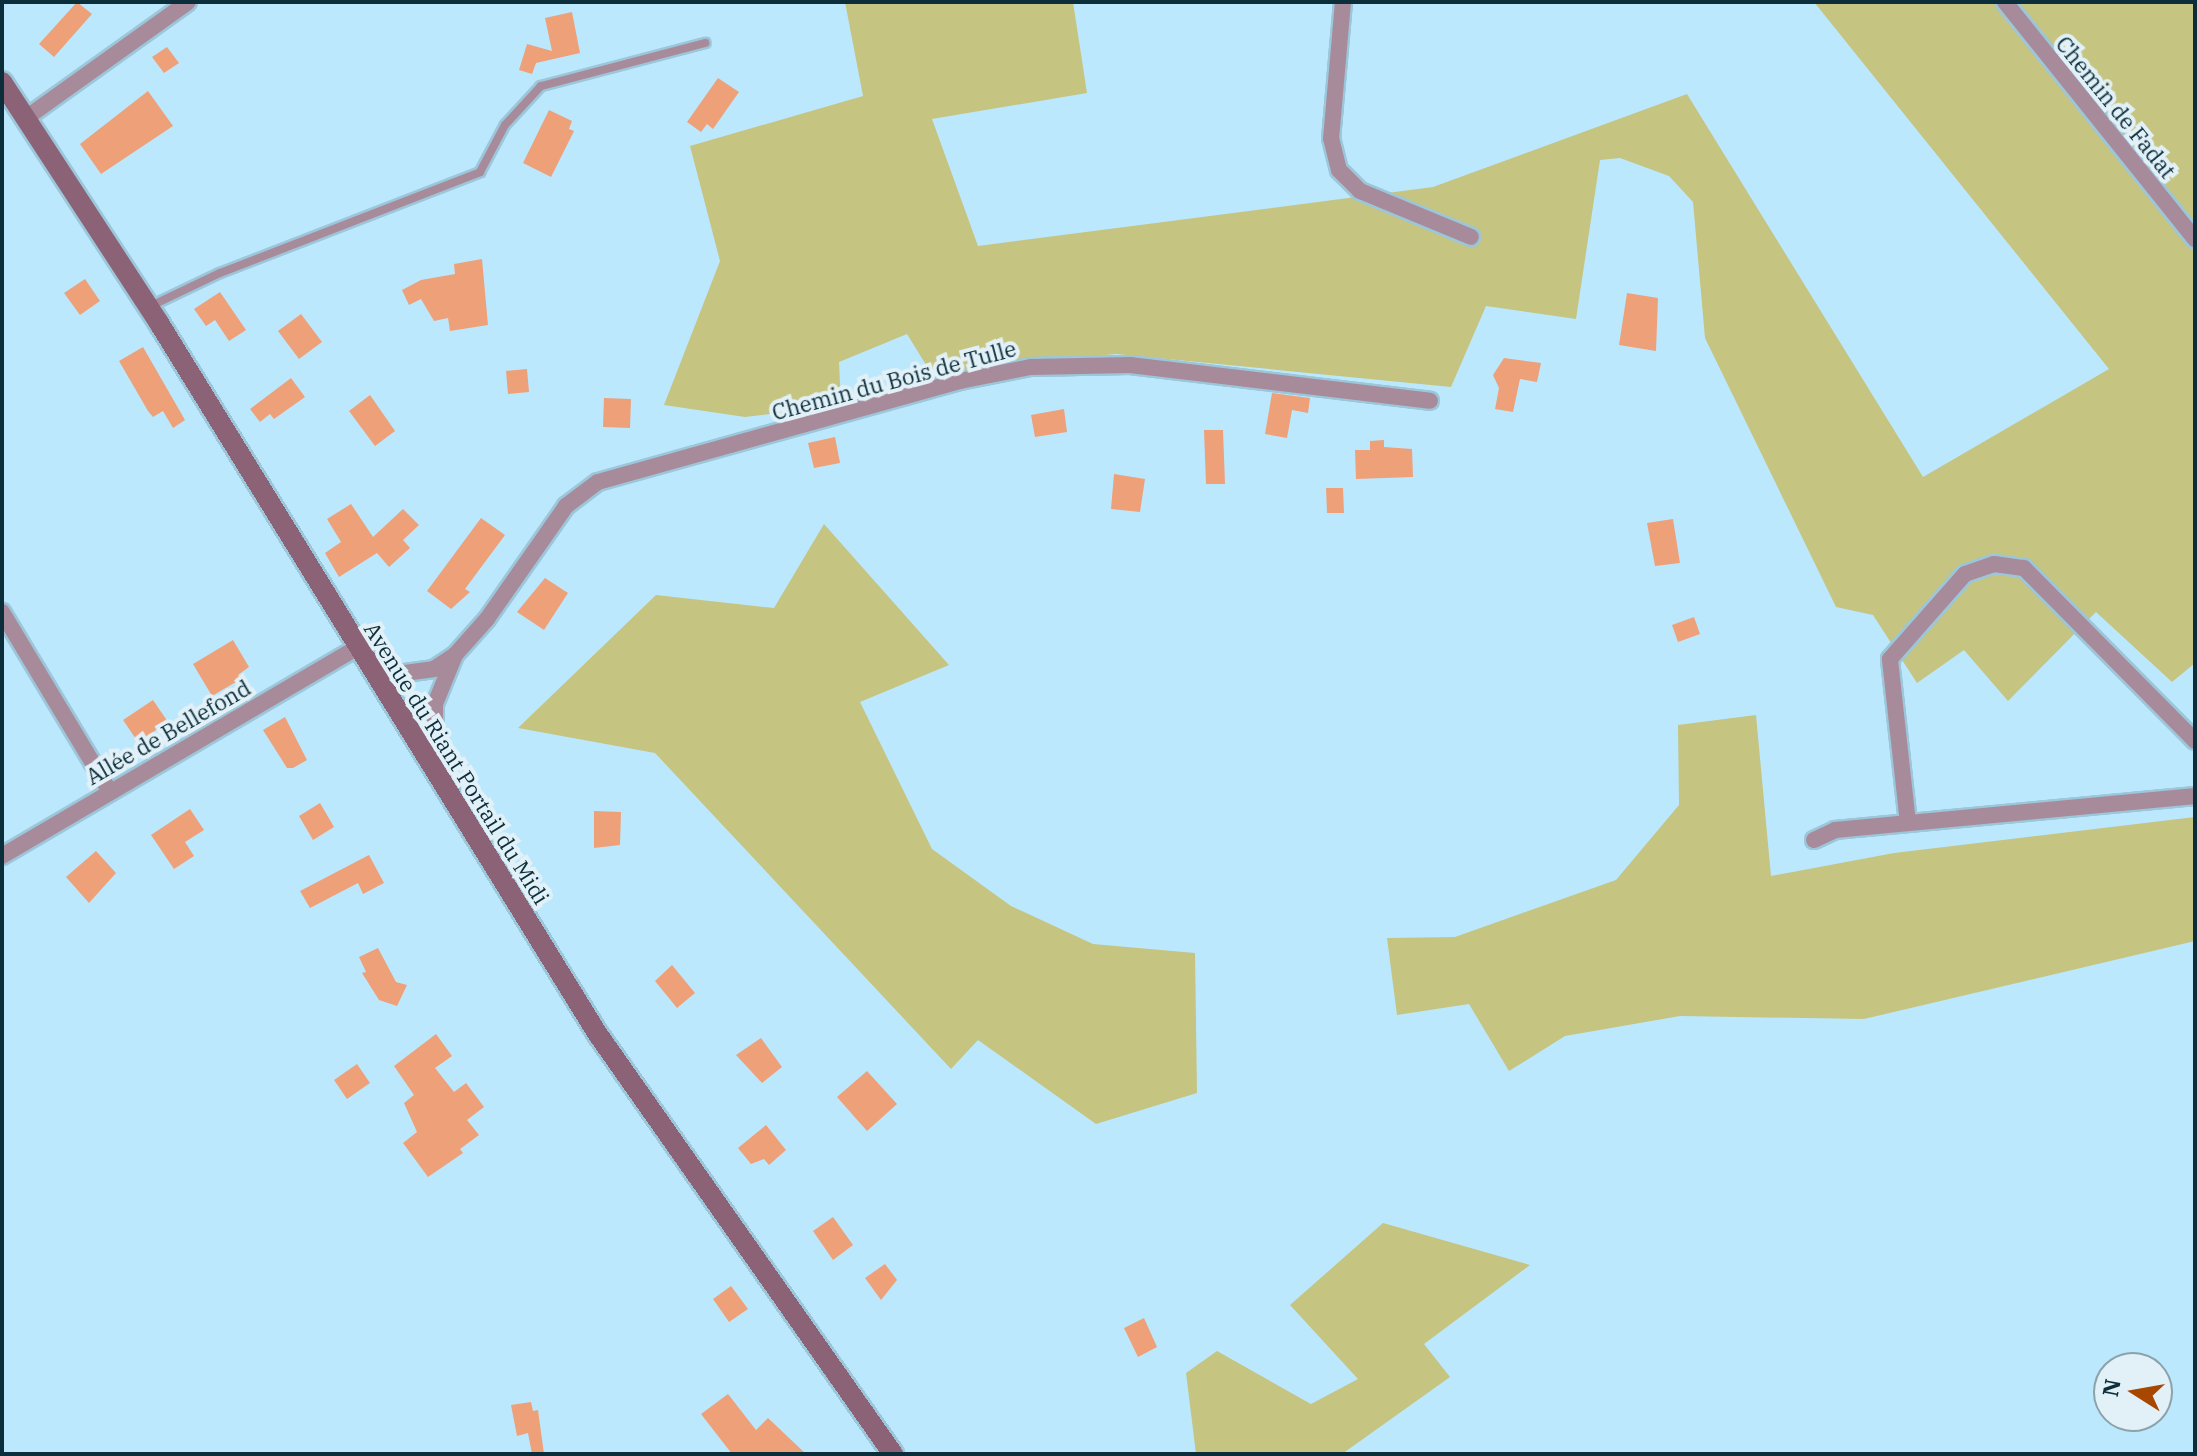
<!DOCTYPE html>
<html>
<head>
<meta charset="utf-8">
<style>
	body { margin:0 }
	#map { position:relative; width:2197px; height:1456px; overflow:hidden; background:#bce8fd; font-family:"IBM Plex Serif",serif }
	div>[style] { position:absolute }
	[style*='--x'] { left:calc(var(--x)*1px); top:calc(var(--y)*1px); width:calc(var(--w)*1px); rotate:calc(var(--a)*1deg) }
	.green>* { inset:0; background:#c5c481 }
	.building>* { inset:0; background:#eea079 }
	.roads { filter:drop-shadow(2px 0 #9cc6da) drop-shadow(-2px 0 #9cc6da) drop-shadow(0 2px #9cc6da) drop-shadow(0 -2px #9cc6da) }
	.service>* { height:8px; margin:-4px; padding:0 4px; transform-origin:4px; border-radius:4px; background:#a88b9a }
	.minor>* { height:16px; margin:-8px; padding:0 8px; transform-origin:8px; border-radius:8px; background:#a88b9a }
	.secondary>* { height:20px; margin:-10px; padding:0 10px; transform-origin:10px; border-radius:10px; background:#8c6277 }
	span { translate:-50% -50%; white-space:nowrap; text-align:center; line-height:1.15; -webkit-text-stroke:8px #e2f0f7; paint-order:stroke }
	.street-label { font-size:22px; color:#0c2d3a }
	.frame { position:absolute; inset:0; border:4px solid #0c2d3a; pointer-events:none }
	.north { position:absolute; left:2093px; top:1352px; width:80px; height:80px; box-sizing:border-box; background:#e2f0f7; border:2px solid #8ca2ab; border-radius:50%; rotate:281deg; font-size:22px; font-weight:700; line-height:32px; text-align:center; color:#0c2d3a }
	.north::after { content:''; display:block; margin:auto; width:28px; height:36px; background:#a84700; clip-path:polygon(50% 0,100% 100%,50% 72%,0 100%) }
</style>
</head>
<body>
<div id="map">
	<div class="green">
		<i style="clip-path:polygon(845px 2px,1073px 2px,1087px 93px,932px 119px,978px 246px,1433px 187px,1687px 94px,1923px 477px,2109px 369px,1814px 2px,2195px 2px,2195px 663px,2172px 682px,2096px 612px,2008px 701px,1964px 650px,1917px 683px,1873px 615px,1836px 607px,1705px 338px,1693px 202px,1669px 176px,1620px 158px,1600px 160px,1576px 319px,1486px 306px,1451px 387px,1116px 354px,931px 373px,907px 334px,839px 362px,841px 405px,745px 417px,664px 405px,720px 261px,690px 146px,863px 96px)"></i>
		<i style="clip-path:polygon(824px 524px,949px 665px,860px 702px,932px 849px,1011px 906px,1093px 944px,1195px 953px,1197px 1093px,1096px 1124px,978px 1040px,951px 1069px,655px 753px,518px 728px,656px 595px,774px 608px)"></i>
		<i style="clip-path:polygon(1756px 715px,1771px 876px,1894px 853px,2195px 817px,2195px 941px,1864px 1019px,1680px 1016px,1565px 1036px,1509px 1071px,1469px 1004px,1397px 1015px,1387px 938px,1455px 937px,1616px 880px,1679px 805px,1678px 725px)"></i>
		<i style="clip-path:polygon(1383px 1223px,1530px 1265px,1424px 1344px,1450px 1377px,1342px 1454px,1196px 1454px,1186px 1373px,1217px 1351px,1311px 1404px,1358px 1379px,1290px 1305px)"></i>
	</div>
	<div class="building">
		<i style="clip-path:polygon(77px 2px,92px 14px,54px 57px,39px 44px)"></i>
		<i style="clip-path:polygon(572px 12px,580px 53px,536px 63px,532px 74px,519px 70px,527px 44px,552px 51px,545px 18px)"></i>
		<i style="clip-path:polygon(167px 47px,179px 63px,164px 73px,152px 57px)"></i>
		<i style="clip-path:polygon(718px 78px,739px 92px,713px 129px,707px 124px,701px 132px,687px 122px)"></i>
		<i style="clip-path:polygon(148px 91px,173px 126px,101px 174px,80px 144px)"></i>
		<i style="clip-path:polygon(549px 110px,572px 121px,569px 129px,574px 131px,551px 177px,523px 163px)"></i>
		<i style="clip-path:polygon(482px 259px,488px 325px,450px 331px,448px 318px,434px 321px,421px 299px,409px 305px,402px 290px,421px 280px,455px 274px,454px 264px)"></i>
		<i style="clip-path:polygon(85px 279px,100px 301px,80px 315px,64px 293px)"></i>
		<i style="clip-path:polygon(220px 292px,246px 330px,229px 341px,215px 320px,206px 326px,194px 309px)"></i>
		<i style="clip-path:polygon(1627px 293px,1658px 298px,1656px 351px,1619px 345px)"></i>
		<i style="clip-path:polygon(301px 314px,322px 342px,299px 359px,278px 331px)"></i>
		<i style="clip-path:polygon(143px 347px,185px 420px,173px 428px,163px 411px,153px 417px,148px 411px,119px 361px)"></i>
		<i style="clip-path:polygon(1504px 358px,1541px 363px,1537px 382px,1520px 379px,1513px 412px,1495px 409px,1499px 388px,1493px 375px)"></i>
		<i style="clip-path:polygon(527px 369px,529px 392px,508px 394px,506px 371px)"></i>
		<i style="clip-path:polygon(291px 378px,305px 397px,274px 419px,270px 414px,260px 422px,250px 409px)"></i>
		<i style="clip-path:polygon(1272px 393px,1310px 398px,1308px 413px,1292px 410px,1287px 438px,1265px 434px)"></i>
		<i style="clip-path:polygon(370px 395px,395px 431px,375px 446px,349px 411px)"></i>
		<i style="clip-path:polygon(604px 398px,631px 399px,630px 428px,603px 427px)"></i>
		<i style="clip-path:polygon(1064px 409px,1067px 432px,1035px 437px,1031px 415px)"></i>
		<i style="clip-path:polygon(1204px 430px,1223px 430px,1225px 484px,1206px 484px)"></i>
		<i style="clip-path:polygon(835px 437px,840px 463px,814px 468px,808px 443px)"></i>
		<i style="clip-path:polygon(1384px 440px,1384px 447px,1412px 449px,1413px 477px,1356px 479px,1355px 450px,1370px 450px,1370px 441px)"></i>
		<i style="clip-path:polygon(1114px 474px,1145px 479px,1140px 512px,1111px 509px)"></i>
		<i style="clip-path:polygon(1326px 488px,1343px 488px,1344px 513px,1327px 513px)"></i>
		<i style="clip-path:polygon(351px 504px,373px 537px,403px 509px,419px 525px,403px 540px,410px 548px,389px 567px,377px 553px,339px 577px,325px 553px,341px 542px,327px 519px)"></i>
		<i style="clip-path:polygon(481px 518px,505px 535px,465px 589px,470px 592px,451px 609px,427px 591px)"></i>
		<i style="clip-path:polygon(1673px 519px,1680px 563px,1655px 566px,1647px 523px)"></i>
		<i style="clip-path:polygon(545px 578px,568px 593px,544px 630px,517px 612px)"></i>
		<i style="clip-path:polygon(1694px 617px,1700px 634px,1678px 642px,1672px 625px)"></i>
		<i style="clip-path:polygon(233px 640px,249px 667px,238px 675px,241px 679px,212px 696px,193px 664px)"></i>
		<i style="clip-path:polygon(153px 700px,168px 722px,138px 742px,123px 720px)"></i>
		<i style="clip-path:polygon(285px 717px,307px 760px,293px 768px,287px 768px,263px 730px)"></i>
		<i style="clip-path:polygon(320px 803px,334px 827px,313px 840px,299px 816px)"></i>
		<i style="clip-path:polygon(190px 809px,204px 830px,185px 842px,194px 856px,174px 869px,151px 835px)"></i>
		<i style="clip-path:polygon(594px 811px,621px 812px,620px 845px,594px 848px)"></i>
		<i style="clip-path:polygon(96px 851px,116px 873px,89px 903px,66px 877px)"></i>
		<i style="clip-path:polygon(369px 855px,384px 883px,363px 894px,358px 883px,310px 908px,300px 891px)"></i>
		<i style="clip-path:polygon(378px 948px,396px 982px,407px 985px,397px 1006px,379px 1000px,362px 973px,366px 972px,359px 957px)"></i>
		<i style="clip-path:polygon(672px 965px,695px 993px,677px 1008px,655px 981px)"></i>
		<i style="clip-path:polygon(436px 1034px,452px 1056px,435px 1068px,454px 1092px,466px 1083px,484px 1107px,467px 1120px,479px 1135px,460px 1149px,463px 1153px,428px 1177px,403px 1143px,417px 1132px,404px 1103px,414px 1095px,394px 1066px)"></i>
		<i style="clip-path:polygon(761px 1038px,782px 1067px,762px 1083px,736px 1055px)"></i>
		<i style="clip-path:polygon(357px 1064px,370px 1083px,347px 1099px,334px 1080px)"></i>
		<i style="clip-path:polygon(867px 1071px,897px 1104px,867px 1131px,837px 1097px)"></i>
		<i style="clip-path:polygon(766px 1125px,786px 1150px,769px 1165px,764px 1159px,751px 1164px,738px 1148px)"></i>
		<i style="clip-path:polygon(833px 1217px,853px 1245px,833px 1260px,813px 1231px)"></i>
		<i style="clip-path:polygon(885px 1264px,897px 1280px,881px 1300px,865px 1278px)"></i>
		<i style="clip-path:polygon(731px 1286px,748px 1309px,729px 1322px,713px 1299px)"></i>
		<i style="clip-path:polygon(1144px 1318px,1157px 1347px,1138px 1357px,1124px 1328px)"></i>
		<i style="clip-path:polygon(728px 1394px,756px 1430px,768px 1418px,806px 1454px,732px 1454px,701px 1414px)"></i>
		<i style="clip-path:polygon(531px 1402px,533px 1411px,538px 1410px,544px 1454px,532px 1454px,528px 1433px,517px 1436px,511px 1405px)"></i>
	</div>
	<div class="roads">
		<div class="service">
			<i style="--x:151;--y:306;--w:76;--a:-25.6"></i>
			<i style="--x:220;--y:273;--w:279;--a:-21.2"></i>
			<i style="--x:480;--y:172;--w:53;--a:-62"></i>
			<i style="--x:505;--y:125;--w:53;--a:-47.3"></i>
			<i style="--x:541;--y:86;--w:170;--a:-14.7"></i>
		</div>
		<div class="minor">
			<i style="--x:1343;--y:2;--w:137;--a:95"></i>
			<i style="--x:1331;--y:138;--w:33;--a:76"></i>
			<i style="--x:1339;--y:170;--w:30;--a:45"></i>
			<i style="--x:1360;--y:191;--w:120;--a:22.5"></i>
			<i style="--x:2005;--y:2;--w:304;--a:51.3"></i>
			<i style="--x:26;--y:118;--w:199;--a:-35.6"></i>
			<i style="--x:2;--y:612;--w:210;--a:59"></i>
			<i style="--x:375;--y:677;--w:60;--a:-7.7"></i>
			<i style="--x:434;--y:669;--w:25;--a:-34"></i>
			<i style="--x:455;--y:655;--w:48;--a:-48.4"></i>
			<i style="--x:487;--y:619;--w:138;--a:-55"></i>
			<i style="--x:566;--y:506;--w:40;--a:-37"></i>
			<i style="--x:598;--y:482;--w:376;--a:-15.6"></i>
			<i style="--x:960;--y:381;--w:72;--a:-11.2"></i>
			<i style="--x:1031;--y:367;--w:99;--a:-1.2"></i>
			<i style="--x:1130;--y:365;--w:302;--a:6.8"></i>
			<i style="--x:435;--y:766;--w:62;--a:-90"></i>
			<i style="--x:435;--y:704;--w:53;--a:-67.8"></i>
			<i style="--x:1908;--y:823;--w:165;--a:-96.3"></i>
			<i style="--x:1890;--y:659;--w:113;--a:-48.6"></i>
			<i style="--x:1965;--y:574;--w:31;--a:-19"></i>
			<i style="--x:1994;--y:564;--w:30;--a:8"></i>
			<i style="--x:2024;--y:568;--w:243;--a:45.3"></i>
			<i style="--x:1814;--y:840;--w:23;--a:-25"></i>
			<i style="--x:1835;--y:830;--w:362;--a:-5.4"></i>
			<i style="--x:2;--y:856;--w:411;--a:-30.4"></i>
		</div>
		<div class="secondary">
			<i style="--x:2;--y:82;--w:288;--a:56.9"></i>
			<i style="--x:159;--y:323;--w:834;--a:58.33"></i>
			<i style="--x:597;--y:1033;--w:515;--a:54.89"></i>
		</div>
	</div>
	<div class="street-label">
		<span style="left:2116px;top:107px;rotate:51deg">Chemin de Fadat</span>
		<span style="left:894px;top:380px;rotate:-15deg">Chemin du Bois de Tulle</span>
		<span style="left:168px;top:732px;rotate:-30deg">Allée de Bellefond</span>
		<span style="left:457px;top:763px;rotate:58deg">Avenue du Riant Portail du Midi</span>
	</div>
	<div class="frame"></div>
	<div class="north">N</div>
</div>
</body>
</html>
